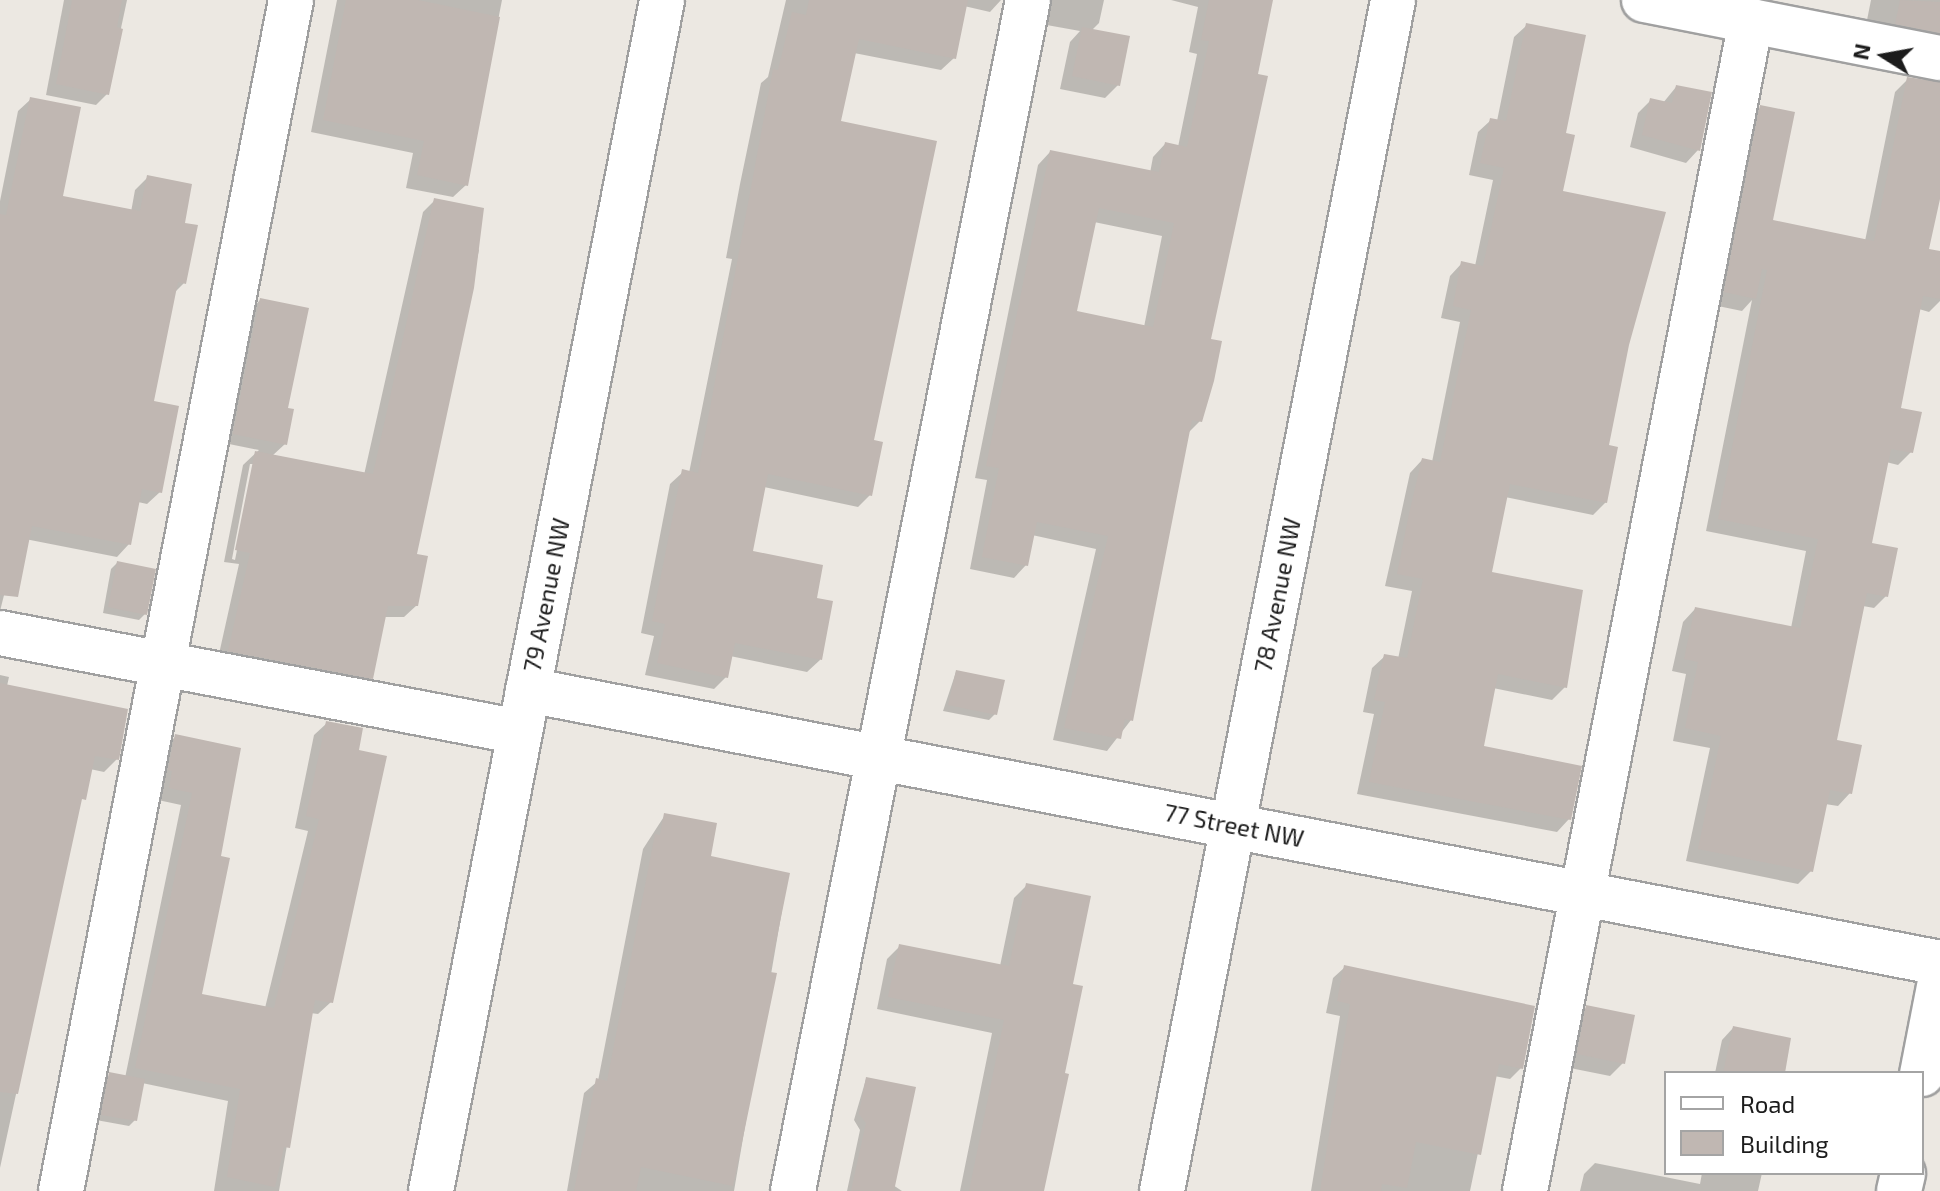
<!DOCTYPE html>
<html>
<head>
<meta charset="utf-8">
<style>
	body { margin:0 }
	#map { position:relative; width:1940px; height:1191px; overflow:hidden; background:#ece8e2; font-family:"Exo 2",sans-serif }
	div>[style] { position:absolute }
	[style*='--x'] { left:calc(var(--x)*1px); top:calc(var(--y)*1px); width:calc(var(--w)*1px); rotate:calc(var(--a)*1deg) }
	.shadow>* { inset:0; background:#0003 }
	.building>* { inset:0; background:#c0b7b2 }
	.roads { filter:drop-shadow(2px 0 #a0a0a0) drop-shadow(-2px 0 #a0a0a0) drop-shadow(0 2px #a0a0a0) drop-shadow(0 -2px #a0a0a0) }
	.minor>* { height:44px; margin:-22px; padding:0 22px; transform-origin:22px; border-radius:22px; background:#fff }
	span { translate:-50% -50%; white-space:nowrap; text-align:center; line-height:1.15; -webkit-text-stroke:6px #fff; paint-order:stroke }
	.street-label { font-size:24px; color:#1c1c1c }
	.legend { position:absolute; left:1664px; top:1071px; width:260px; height:104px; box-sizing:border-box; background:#fff; border:2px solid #a4a4a4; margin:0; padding:10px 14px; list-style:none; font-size:24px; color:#1c1c1c }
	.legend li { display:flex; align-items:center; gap:16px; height:40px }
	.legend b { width:40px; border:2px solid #a4a4a4 }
	.north { position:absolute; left:1844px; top:16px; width:80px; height:80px; -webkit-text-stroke:6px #fff; paint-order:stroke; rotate:281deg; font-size:22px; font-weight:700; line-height:32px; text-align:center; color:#1c1c1c }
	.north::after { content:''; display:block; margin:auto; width:28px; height:36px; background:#1c1c1c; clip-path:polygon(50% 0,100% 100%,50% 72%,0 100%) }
</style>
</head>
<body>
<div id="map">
	<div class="shadow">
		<i style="clip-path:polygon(64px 0,127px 0,107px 94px,96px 105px,46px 95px)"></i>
		<i style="clip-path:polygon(337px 0,502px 0,466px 185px,453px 197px,406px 188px,413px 153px,311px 132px)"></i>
		<i style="clip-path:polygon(786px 0,1001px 0,990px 12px,964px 6px,954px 58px,941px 70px,854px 53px,839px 123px,872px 442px,870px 495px,858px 507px,764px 487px,751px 552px,814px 599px,820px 660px,807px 672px,730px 656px,726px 677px,714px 689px,645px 675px,654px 636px,641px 633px,670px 484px,683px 472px,689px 473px,732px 259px,726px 258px,740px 184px,761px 83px,768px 77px)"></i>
		<i style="clip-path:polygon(1040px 0,1104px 0,1099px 23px,1091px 31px,1118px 85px,1105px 98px,1060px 89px,1070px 42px,1080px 31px,1041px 24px)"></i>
		<i style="clip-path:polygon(evenodd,1171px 0,1271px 0,1209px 340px,1200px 421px,1188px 433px,1131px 720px,1107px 751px,1053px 740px,1096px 549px,1032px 535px,1026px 565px,1014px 578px,970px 569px,987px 480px,975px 478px,1038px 165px,1050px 152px,1150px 173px,1153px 157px,1165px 144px,1178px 147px,1197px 54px,1189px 52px,1198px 7px,1171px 0,1094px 222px,1162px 236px,1144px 327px,1075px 313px,1094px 222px)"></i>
		<i style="clip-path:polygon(1871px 0,1940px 0,1940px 50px,1883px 36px,1886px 24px,1867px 20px)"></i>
		<i style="clip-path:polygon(1527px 25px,1564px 135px,1561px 192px,1627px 345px,1607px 446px,1606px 502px,1593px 515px,1505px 497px,1489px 573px,1565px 687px,1552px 700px,1493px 688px,1481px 748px,1569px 819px,1557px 832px,1357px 794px,1374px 714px,1363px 712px,1372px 668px,1385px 656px,1398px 659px,1412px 591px,1385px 586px,1398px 528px,1410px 473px,1422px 460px,1432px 462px,1460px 322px,1441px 318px,1450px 276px,1462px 263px,1475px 266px,1493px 180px,1469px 175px,1478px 132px,1491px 120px,1497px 121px,1514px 37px)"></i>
		<i style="clip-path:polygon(1908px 79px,1940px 83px,1940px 190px,1927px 251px,1940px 254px,1940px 301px,1929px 312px,1919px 309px,1898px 409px,1911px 452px,1898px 465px,1886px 462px,1870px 545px,1886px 596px,1874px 608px,1863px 606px,1835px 741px,1850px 793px,1838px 806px,1825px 804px,1811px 871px,1798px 884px,1686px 861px,1710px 748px,1673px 741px,1686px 674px,1672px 671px,1683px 622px,1695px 609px,1791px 628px,1806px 551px,1706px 531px,1752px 300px,1742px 311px,1713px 305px,1748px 119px,1761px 107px,1770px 222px,1865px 241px,1895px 92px)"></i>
		<i style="clip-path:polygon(1676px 87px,1698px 150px,1686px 163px,1630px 147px,1638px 113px,1650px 101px,1663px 103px)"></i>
		<i style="clip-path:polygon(31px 99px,61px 197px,131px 212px,135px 190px,147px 178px,182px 224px,184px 283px,174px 293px,152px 402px,160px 492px,147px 504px,138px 502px,129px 544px,117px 557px,25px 539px,16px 548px,0 611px,0 201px,18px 111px)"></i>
		<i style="clip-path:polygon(evenodd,435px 200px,479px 250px,426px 485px,415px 556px,417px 605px,404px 617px,384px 617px,372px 678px,360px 690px,217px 663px,239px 564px,224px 562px,243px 465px,259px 450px,224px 443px,251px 310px,260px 300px,285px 410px,285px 444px,272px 456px,364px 475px,423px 212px,435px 200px,250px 464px,254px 464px,235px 560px,232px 559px,250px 464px)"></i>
		<i style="clip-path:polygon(117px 563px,145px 614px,139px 620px,103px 613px,111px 569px)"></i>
		<i style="clip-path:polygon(956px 672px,995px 714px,989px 720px,943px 711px)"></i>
		<i style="clip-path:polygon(0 675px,9px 677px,7px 686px,117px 759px,104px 772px,90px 769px,79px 804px,0 1168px)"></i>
		<i style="clip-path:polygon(327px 723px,331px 1002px,318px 1014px,310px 1013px,279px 1191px,214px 1191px,228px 1101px,142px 1083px,135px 1120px,129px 1126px,96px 1120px,104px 1081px,110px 1075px,125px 1078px,181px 805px,158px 800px,163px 749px,175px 737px,218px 858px,200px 995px,265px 1008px,308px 831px,295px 828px,314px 735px)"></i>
		<i style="clip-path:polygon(665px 815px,709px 858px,788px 875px,734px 1191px,567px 1191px,584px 1093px,598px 1081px,643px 849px)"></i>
		<i style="clip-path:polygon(1027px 885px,1071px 985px,1042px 1191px,960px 1191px,992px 1033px,877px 1009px,887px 959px,900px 946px,1000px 966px,1014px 898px)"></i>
		<i style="clip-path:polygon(1345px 967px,1521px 1068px,1510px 1079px,1494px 1076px,1470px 1191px,1311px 1191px,1340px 1016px,1326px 1013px,1333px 978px)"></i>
		<i style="clip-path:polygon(1587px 1007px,1623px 1063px,1610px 1076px,1565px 1067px,1574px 1020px)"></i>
		<i style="clip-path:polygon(1733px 1028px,1782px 1073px,1715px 1073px,1722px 1040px)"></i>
		<i style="clip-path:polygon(866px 1079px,893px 1185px,902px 1191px,847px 1191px,860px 1130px,854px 1120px)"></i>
		<i style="clip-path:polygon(1595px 1163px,1700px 1184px,1702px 1173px,1762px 1173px,1758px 1191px,1580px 1191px,1584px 1174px)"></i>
	</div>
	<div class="building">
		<i style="clip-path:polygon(72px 0,122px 0,117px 27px,123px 29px,109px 95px,56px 84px)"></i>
		<i style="clip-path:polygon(346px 0,418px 0,500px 17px,468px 186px,417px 175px,424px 141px,323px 120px)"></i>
		<i style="clip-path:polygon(809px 0,968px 0,956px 59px,859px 39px,841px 121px,937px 141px,874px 440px,883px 442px,872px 496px,768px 474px,753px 551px,823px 565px,817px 598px,833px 601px,822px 660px,735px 643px,728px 678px,657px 663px,665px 624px,652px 621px,682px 469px,698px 473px,773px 69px,778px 70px,792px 12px,806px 15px)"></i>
		<i style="clip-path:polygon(evenodd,1209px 0,1273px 0,1258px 74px,1268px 76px,1211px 339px,1222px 341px,1214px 381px,1202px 422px,1192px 420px,1133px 721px,1125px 719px,1121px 739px,1064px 728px,1108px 536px,1037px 522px,1028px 566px,982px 557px,999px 468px,986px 466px,1050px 150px,1159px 172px,1165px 142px,1187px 147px,1209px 41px,1201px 40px,1209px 0,1099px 208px,1174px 223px,1153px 327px,1077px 311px,1099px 208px)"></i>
		<i style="clip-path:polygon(1900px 0,1940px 2px,1940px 33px,1895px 24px)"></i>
		<i style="clip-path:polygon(1526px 23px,1586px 35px,1566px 133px,1575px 135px,1563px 191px,1666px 212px,1629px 345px,1609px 445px,1618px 447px,1607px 503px,1510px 484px,1492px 572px,1583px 590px,1567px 688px,1498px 674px,1484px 746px,1582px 766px,1571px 820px,1369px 782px,1385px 702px,1374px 700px,1384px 654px,1407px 658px,1423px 579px,1397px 574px,1409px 514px,1422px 458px,1440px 462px,1471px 310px,1453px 306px,1461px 261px,1483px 266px,1504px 168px,1480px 163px,1490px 118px,1506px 121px)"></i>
		<i style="clip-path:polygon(1082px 27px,1130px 36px,1120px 86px,1072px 76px)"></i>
		<i style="clip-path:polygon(1907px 77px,1940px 82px,1940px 199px,1929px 249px,1940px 251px,1940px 299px,1923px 296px,1901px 408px,1922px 412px,1913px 453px,1891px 449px,1872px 543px,1898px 548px,1888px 597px,1867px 593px,1837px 740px,1862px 745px,1852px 794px,1830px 790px,1813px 872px,1698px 849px,1721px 736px,1685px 728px,1698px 662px,1684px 659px,1695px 607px,1800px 628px,1818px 539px,1718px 519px,1767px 270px,1762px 269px,1756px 299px,1724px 292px,1760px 105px,1795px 112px,1773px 220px,1874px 241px)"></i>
		<i style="clip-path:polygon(1676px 85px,1712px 92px,1700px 151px,1642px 135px,1650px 98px,1672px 103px)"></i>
		<i style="clip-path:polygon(30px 97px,81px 107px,63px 196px,140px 211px,147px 175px,192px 184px,185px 223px,198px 225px,186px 284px,178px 282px,154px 401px,179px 406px,162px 493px,142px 489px,131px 545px,32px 526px,18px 597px,0 595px,0 214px,6px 215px)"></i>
		<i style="clip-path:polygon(434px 198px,484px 208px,474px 288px,417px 554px,428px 556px,418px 606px,388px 606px,373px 679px,228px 651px,250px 553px,235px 550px,255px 451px,373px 474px)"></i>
		<i style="clip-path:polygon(260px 298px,309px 308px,288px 408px,294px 409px,287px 445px,233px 434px)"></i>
		<i style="clip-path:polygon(117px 561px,156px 569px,147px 615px,108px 607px)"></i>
		<i style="clip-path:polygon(956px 670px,1005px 680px,997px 715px,948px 705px)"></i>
		<i style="clip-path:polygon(0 683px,128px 709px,119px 760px,95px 756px,86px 800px,82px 799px,18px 1094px,0 1092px)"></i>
		<i style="clip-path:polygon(326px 721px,363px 728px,359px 750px,387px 756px,333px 1003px,315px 1000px,290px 1148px,284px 1147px,275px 1187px,227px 1177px,240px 1089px,135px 1068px,192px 793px,169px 788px,172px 771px,168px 770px,175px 734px,241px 748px,221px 856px,230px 858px,202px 994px,274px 1008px,319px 819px,306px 816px)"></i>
		<i style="clip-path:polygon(664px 813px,717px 823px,711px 856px,790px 873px,770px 972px,777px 973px,733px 1186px,641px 1167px,636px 1191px,574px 1191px,596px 1078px,607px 1081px,655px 834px,660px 835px)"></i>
		<i style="clip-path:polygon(1026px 883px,1091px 896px,1073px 984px,1083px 986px,1065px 1073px,1069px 1074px,1044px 1191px,969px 1191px,1004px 1020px,888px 997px,899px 944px,1009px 966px)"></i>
		<i style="clip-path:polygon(1344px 965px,1535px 1006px,1523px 1069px,1499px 1064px,1481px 1155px,1416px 1142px,1407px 1188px,1382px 1184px,1381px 1191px,1320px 1191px,1350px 1004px,1337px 1001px)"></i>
		<i style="clip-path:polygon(1586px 1005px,1635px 1015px,1625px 1064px,1577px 1054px)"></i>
		<i style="clip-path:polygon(1733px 1026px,1791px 1038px,1785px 1073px,1723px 1073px)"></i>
		<i style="clip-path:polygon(109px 1072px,145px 1079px,137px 1121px,101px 1115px)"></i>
		<i style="clip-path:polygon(866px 1077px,916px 1087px,894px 1191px,851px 1191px,866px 1123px,859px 1114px)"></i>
	</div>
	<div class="roads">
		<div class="minor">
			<i style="--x:1644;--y:0;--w:302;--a:11.1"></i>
			<i style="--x:0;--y:633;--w:529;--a:10.78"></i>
			<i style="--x:528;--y:690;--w:1438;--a:10.94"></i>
			<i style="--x:1922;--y:1074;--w:95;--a:-79"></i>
			<i style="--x:61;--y:1191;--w:1213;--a:-79.07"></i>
			<i style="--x:431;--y:1191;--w:1213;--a:-79.02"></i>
			<i style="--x:793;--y:1191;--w:1214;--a:-78.84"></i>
			<i style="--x:1162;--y:1191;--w:1213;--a:-79.02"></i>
			<i style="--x:1525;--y:1191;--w:1192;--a:-79.07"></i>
			<i style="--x:1899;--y:1191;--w:18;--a:-77"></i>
		</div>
	</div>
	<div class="street-label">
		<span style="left:546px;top:595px;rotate:-79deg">79 Avenue NW</span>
		<span style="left:1277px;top:595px;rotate:-79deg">78 Avenue NW</span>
		<span style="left:1234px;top:825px;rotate:11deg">77 Street NW</span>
	</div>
	<ul class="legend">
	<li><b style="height:10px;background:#fff"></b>Road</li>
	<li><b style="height:22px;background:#c0b7b2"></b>Building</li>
	</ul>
	<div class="north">N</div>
</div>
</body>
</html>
